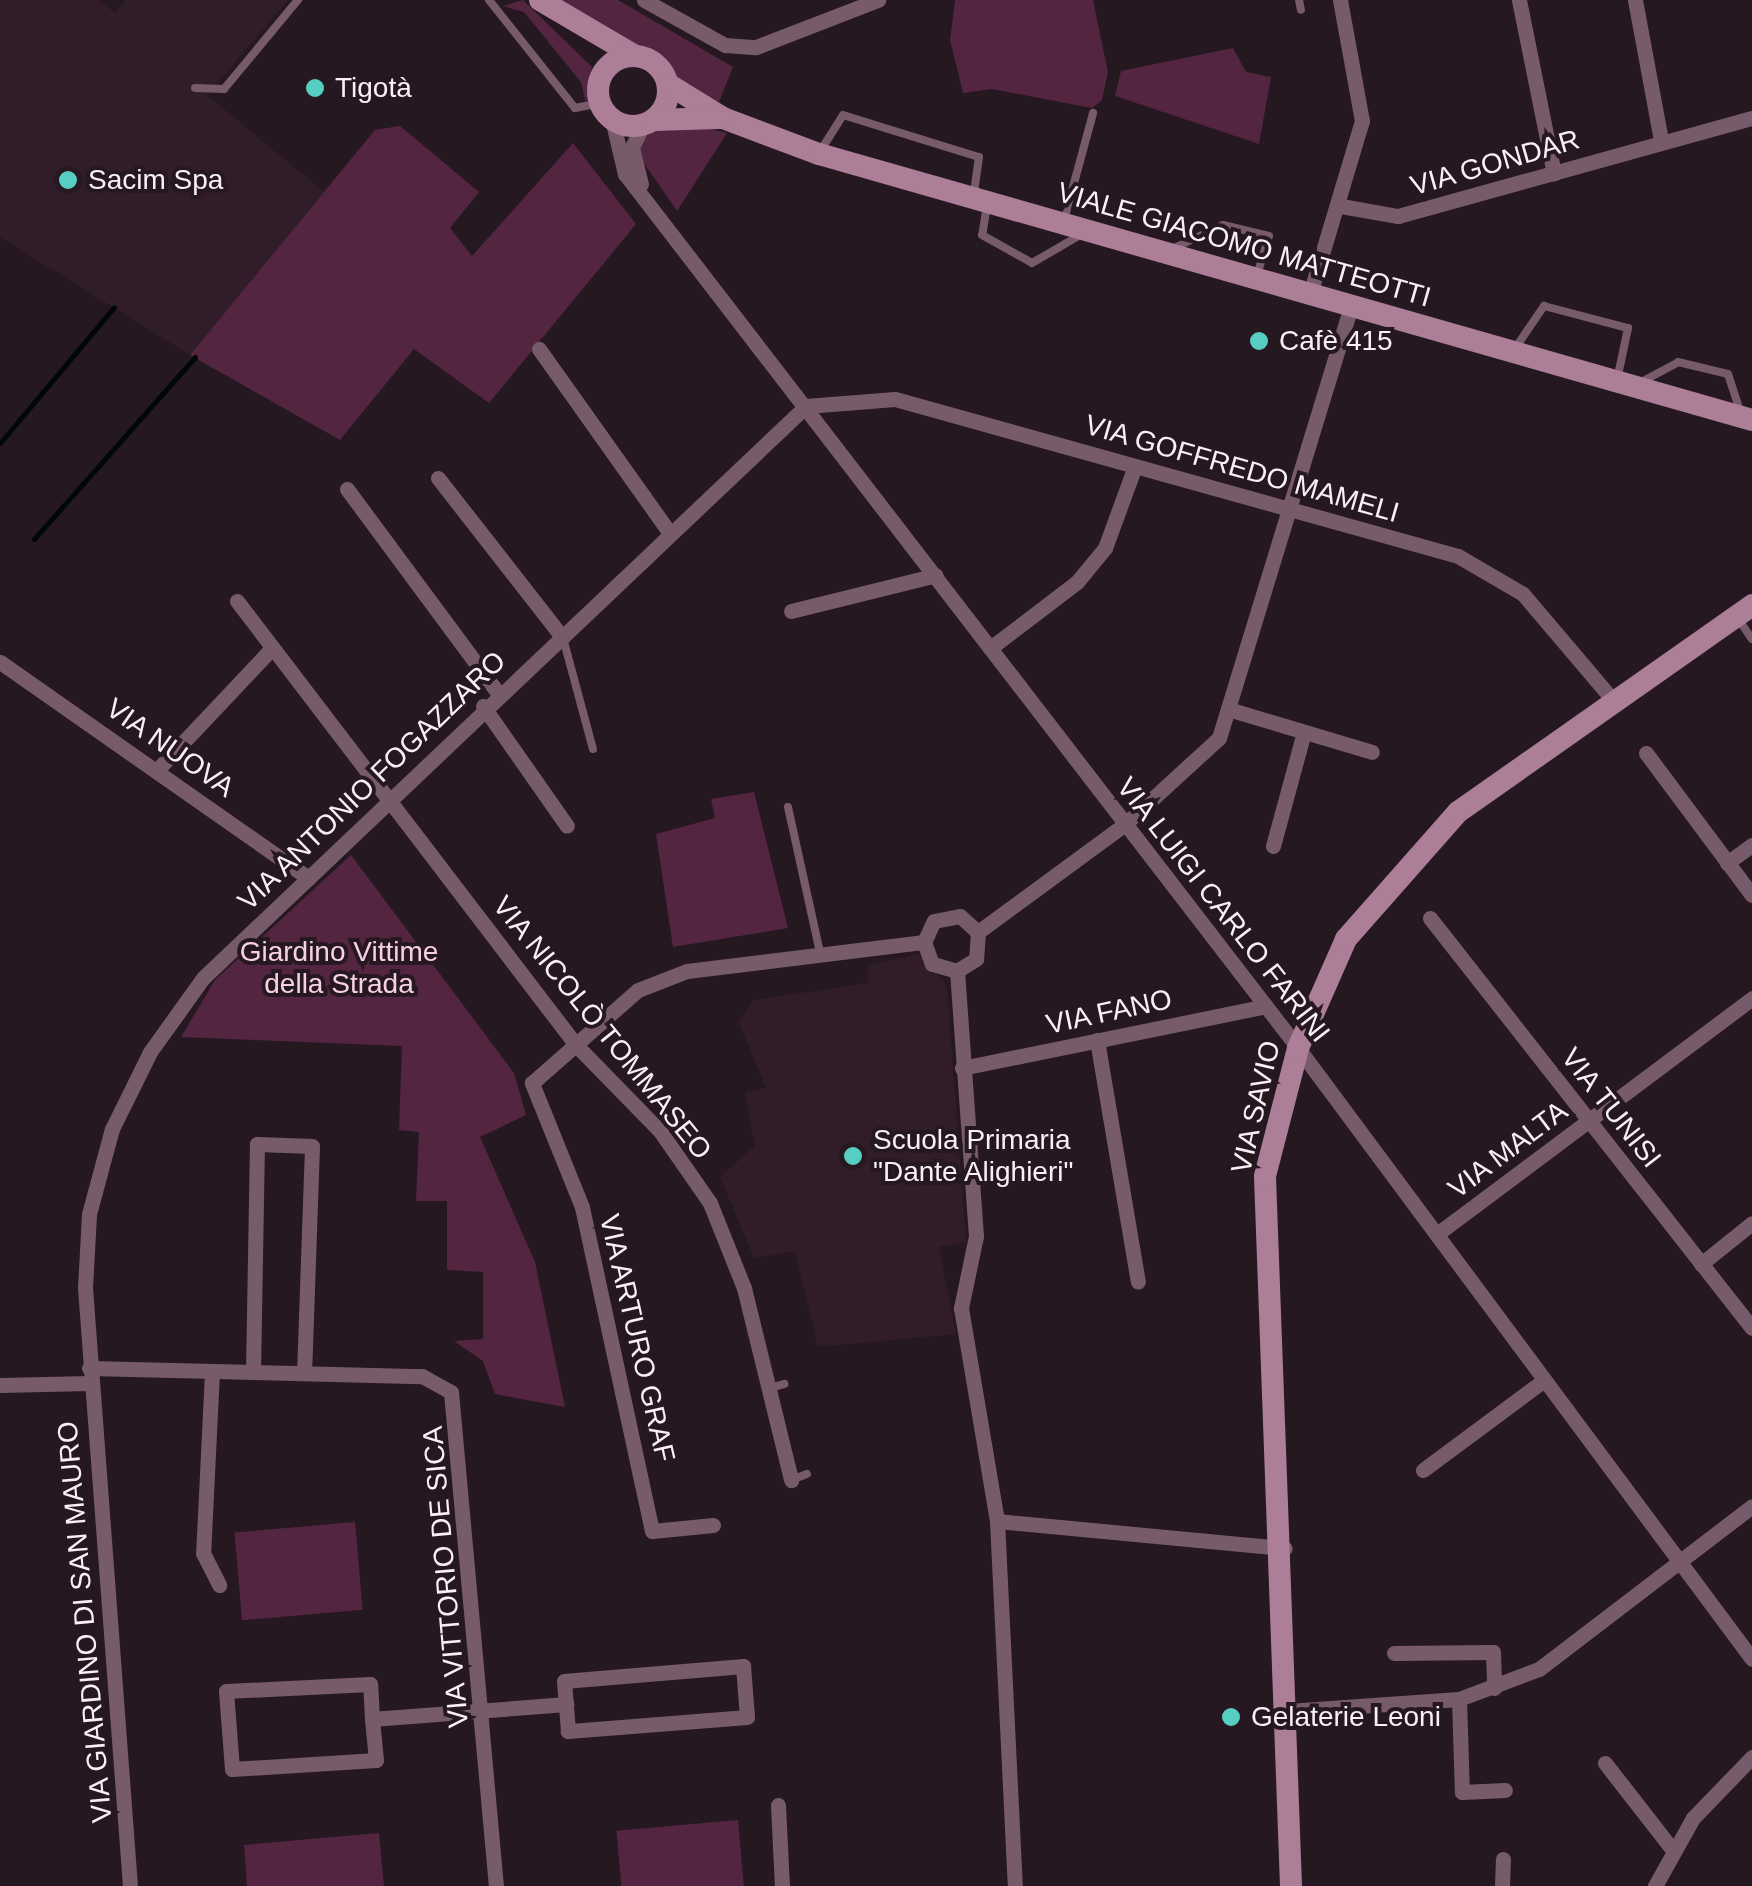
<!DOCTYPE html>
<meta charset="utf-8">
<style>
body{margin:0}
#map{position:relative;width:1752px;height:1886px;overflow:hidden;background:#261820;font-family:Helvetica,sans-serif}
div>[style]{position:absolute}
.built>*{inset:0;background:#311c29}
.green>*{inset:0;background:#532541;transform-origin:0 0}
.stream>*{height:5px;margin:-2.5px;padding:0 2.5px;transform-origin:2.5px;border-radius:2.5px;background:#000807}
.lane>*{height:8px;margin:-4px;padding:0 4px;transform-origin:4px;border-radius:4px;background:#785b6b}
.street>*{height:15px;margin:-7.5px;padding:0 7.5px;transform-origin:7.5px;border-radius:7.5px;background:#785b6b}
.secondary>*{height:22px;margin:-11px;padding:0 11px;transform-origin:11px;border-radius:11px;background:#ac7e98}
.secondary>.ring{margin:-11px;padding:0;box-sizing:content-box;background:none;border:22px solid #ac7e98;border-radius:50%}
.dots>*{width:28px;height:28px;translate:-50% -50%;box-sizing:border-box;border:5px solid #261820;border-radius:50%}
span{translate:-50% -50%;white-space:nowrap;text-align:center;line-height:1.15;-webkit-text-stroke:8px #261820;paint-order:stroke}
.poi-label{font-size:28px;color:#faeff5}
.left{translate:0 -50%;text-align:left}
.street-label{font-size:28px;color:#faeff5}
.park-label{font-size:28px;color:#f7d0e5}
</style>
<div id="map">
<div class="built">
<div style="clip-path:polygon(0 0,99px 0,115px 13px,126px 0,288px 0,207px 95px,324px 192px,190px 355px,0 237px)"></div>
<div style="clip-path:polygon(920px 954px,947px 986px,966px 1242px,939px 1247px,956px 1334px,818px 1347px,795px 1251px,754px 1258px,720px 1177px,755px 1146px,745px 1092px,766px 1088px,739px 1022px,754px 1000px,868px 983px,867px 965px)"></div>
</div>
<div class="green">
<div style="clip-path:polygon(523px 0,592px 67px,586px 104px,581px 82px,524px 12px,503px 6px)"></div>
<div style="clip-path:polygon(557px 0,618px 0,733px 67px,719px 102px,681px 84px,656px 53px,613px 40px)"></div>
<div style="clip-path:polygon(955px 0,1093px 0,1108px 72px,1102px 100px,1092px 108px,992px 89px,963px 93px,950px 40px)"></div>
<div style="clip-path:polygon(1233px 48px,1246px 72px,1271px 77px,1259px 144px,1115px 96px,1121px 71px)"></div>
<div style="clip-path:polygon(682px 122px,727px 133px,677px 211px,637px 153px,650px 132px)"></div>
<div style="clip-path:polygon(400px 126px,479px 192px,450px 228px,472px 256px,573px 143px,636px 224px,489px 403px,414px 349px,340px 440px,190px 355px,375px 130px)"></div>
<div style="clip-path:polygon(754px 792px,788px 928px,673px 947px,656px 834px,715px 818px,711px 799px)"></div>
<div style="clip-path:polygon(351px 855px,514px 1073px,526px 1115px,480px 1137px,535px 1262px,565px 1407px,495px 1394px,483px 1361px,454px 1341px,483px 1339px,483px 1272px,447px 1270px,447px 1201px,416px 1201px,419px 1132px,399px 1130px,402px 1046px,181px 1037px,215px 980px)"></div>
<div style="left:355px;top:1522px;width:88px;height:121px;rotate:85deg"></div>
<div style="left:738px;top:1820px;width:66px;height:122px;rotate:85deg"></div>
<div style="clip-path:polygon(379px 1833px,384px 1886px,247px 1886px,244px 1845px)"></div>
</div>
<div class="stream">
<div style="left:0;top:443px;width:177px;rotate:-50deg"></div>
<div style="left:34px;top:539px;width:243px;rotate:-48.5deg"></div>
</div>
<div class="lane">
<div style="left:489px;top:0;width:138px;rotate:51.5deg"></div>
<div style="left:575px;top:108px;width:25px;rotate:-11deg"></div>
<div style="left:1299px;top:0;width:10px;rotate:79deg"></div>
<div style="left:195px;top:88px;width:29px;rotate:2deg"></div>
<div style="left:224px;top:89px;width:116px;rotate:-50.3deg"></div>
<div style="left:821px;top:150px;width:41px;rotate:-57.8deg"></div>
<div style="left:843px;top:115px;width:142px;rotate:17.2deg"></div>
<div style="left:979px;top:157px;width:37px;rotate:98deg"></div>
<div style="left:987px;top:205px;width:30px;rotate:99deg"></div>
<div style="left:982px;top:235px;width:57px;rotate:29.2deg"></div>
<div style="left:1032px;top:263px;width:58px;rotate:-30.1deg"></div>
<div style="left:1064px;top:220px;width:111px;rotate:-74.8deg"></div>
<div style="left:1174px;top:248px;width:54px;rotate:-25.1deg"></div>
<div style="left:1223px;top:225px;width:47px;rotate:13.4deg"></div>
<div style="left:1269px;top:236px;width:41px;rotate:107.1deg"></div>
<div style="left:1516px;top:347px;width:50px;rotate:-55.7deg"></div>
<div style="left:1544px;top:306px;width:87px;rotate:14.7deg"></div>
<div style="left:1628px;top:328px;width:53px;rotate:101.9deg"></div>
<div style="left:1643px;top:381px;width:40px;rotate:-28deg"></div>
<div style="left:1678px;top:362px;width:51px;rotate:13.5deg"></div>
<div style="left:1728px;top:374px;width:40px;rotate:72deg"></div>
<div style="left:1739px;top:620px;width:23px;rotate:56deg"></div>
<div style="left:563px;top:638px;width:115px;rotate:74.9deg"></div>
<div style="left:788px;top:807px;width:144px;rotate:77.6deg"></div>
<div style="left:770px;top:1388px;width:15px;rotate:-16deg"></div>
<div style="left:791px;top:1480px;width:17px;rotate:-21deg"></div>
</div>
<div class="street">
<div style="left:644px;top:0;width:93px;rotate:29.1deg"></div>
<div style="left:725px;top:45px;width:31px;rotate:4deg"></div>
<div style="left:756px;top:47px;width:131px;rotate:-21.1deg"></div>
<div style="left:1519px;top:0;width:177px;rotate:78.6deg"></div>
<div style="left:1635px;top:0;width:142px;rotate:79.5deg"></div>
<div style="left:612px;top:119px;width:57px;rotate:76.7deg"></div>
<div style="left:625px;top:174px;width:1103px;rotate:52.4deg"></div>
<div style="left:1298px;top:1048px;width:761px;rotate:53.39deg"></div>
<div style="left:641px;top:184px;width:38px;rotate:-104deg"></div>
<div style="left:632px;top:147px;width:25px;rotate:-63deg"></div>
<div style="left:1341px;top:206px;width:58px;rotate:10deg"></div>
<div style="left:1398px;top:216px;width:367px;rotate:-15.5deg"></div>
<div style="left:1310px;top:294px;width:181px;rotate:-73.3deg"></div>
<div style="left:1362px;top:121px;width:123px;rotate:-100.3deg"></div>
<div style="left:539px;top:349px;width:224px;rotate:54.6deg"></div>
<div style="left:438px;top:478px;width:198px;rotate:52deg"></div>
<div style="left:347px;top:489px;width:252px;rotate:53.5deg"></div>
<div style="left:237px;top:601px;width:559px;rotate:52.64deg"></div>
<div style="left:576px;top:1045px;width:120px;rotate:45.7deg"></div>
<div style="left:660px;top:1131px;width:88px;rotate:55.2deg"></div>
<div style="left:710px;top:1203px;width:92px;rotate:68.2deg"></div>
<div style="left:744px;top:1288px;width:198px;rotate:76.2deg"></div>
<div style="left:791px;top:611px;width:149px;rotate:-13.9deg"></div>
<div style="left:993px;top:646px;width:106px;rotate:-37.3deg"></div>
<div style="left:1077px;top:582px;width:44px;rotate:-50.5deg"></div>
<div style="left:1105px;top:548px;width:87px;rotate:-69.9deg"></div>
<div style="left:0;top:662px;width:377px;rotate:35deg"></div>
<div style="left:483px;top:706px;width:146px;rotate:55deg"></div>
<div style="left:1228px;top:709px;width:150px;rotate:16.6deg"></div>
<div style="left:1646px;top:753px;width:177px;rotate:53.3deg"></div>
<div style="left:159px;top:768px;width:165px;rotate:-46.7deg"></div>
<div style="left:1273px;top:846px;width:118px;rotate:-74.8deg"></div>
<div style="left:1727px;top:863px;width:31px;rotate:-36deg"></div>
<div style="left:960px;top:916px;width:24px;rotate:42deg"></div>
<div style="left:978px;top:932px;width:27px;rotate:94deg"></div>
<div style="left:976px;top:959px;width:22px;rotate:148deg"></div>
<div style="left:957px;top:971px;width:26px;rotate:-164deg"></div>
<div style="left:932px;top:964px;width:23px;rotate:-110deg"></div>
<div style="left:924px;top:942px;width:23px;rotate:-65deg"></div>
<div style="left:934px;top:921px;width:26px;rotate:-11deg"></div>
<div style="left:1430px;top:918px;width:521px;rotate:51.86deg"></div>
<div style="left:978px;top:932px;width:182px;rotate:-36.3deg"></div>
<div style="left:1125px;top:824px;width:127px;rotate:-42.5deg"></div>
<div style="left:1219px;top:738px;width:451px;rotate:-73deg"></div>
<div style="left:957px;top:971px;width:266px;rotate:85.9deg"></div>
<div style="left:976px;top:1236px;width:74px;rotate:101.8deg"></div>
<div style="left:961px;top:1308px;width:216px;rotate:80.4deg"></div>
<div style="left:997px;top:1521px;width:365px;rotate:87.2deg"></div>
<div style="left:1097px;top:1040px;width:245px;rotate:80.4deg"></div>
<div style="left:962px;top:1068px;width:310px;rotate:-11.5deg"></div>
<div style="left:1437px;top:1234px;width:394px;rotate:-36.8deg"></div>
<div style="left:1701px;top:1264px;width:65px;rotate:-38.8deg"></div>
<div style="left:89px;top:1368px;width:333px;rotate:1.4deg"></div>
<div style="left:422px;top:1376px;width:33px;rotate:29deg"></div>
<div style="left:451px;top:1392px;width:496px;rotate:84.8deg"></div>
<div style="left:212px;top:1372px;width:181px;rotate:92.8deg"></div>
<div style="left:203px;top:1553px;width:36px;rotate:63deg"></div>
<div style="left:253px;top:1372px;width:228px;rotate:-89deg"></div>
<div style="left:257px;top:1144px;width:55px;rotate:2.1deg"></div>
<div style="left:312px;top:1146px;width:227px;rotate:92deg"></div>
<div style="left:0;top:1385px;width:90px;rotate:-1.3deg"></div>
<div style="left:1423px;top:1470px;width:151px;rotate:-36.6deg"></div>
<div style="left:997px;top:1521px;width:289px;rotate:5.4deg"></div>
<div style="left:713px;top:1525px;width:61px;rotate:174.4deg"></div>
<div style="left:652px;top:1531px;width:331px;rotate:-102.2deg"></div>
<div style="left:582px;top:1207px;width:134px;rotate:-112deg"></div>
<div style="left:532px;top:1083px;width:141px;rotate:-41.3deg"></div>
<div style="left:638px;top:990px;width:53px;rotate:-21.2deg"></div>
<div style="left:687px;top:971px;width:239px;rotate:-7deg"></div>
<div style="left:1394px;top:1653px;width:99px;rotate:-0.6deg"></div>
<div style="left:1493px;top:1652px;width:36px;rotate:88deg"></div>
<div style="left:743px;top:1666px;width:51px;rotate:85.5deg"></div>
<div style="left:747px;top:1717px;width:180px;rotate:175.5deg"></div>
<div style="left:568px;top:1731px;width:50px;rotate:-94.6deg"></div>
<div style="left:564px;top:1681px;width:180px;rotate:-4.8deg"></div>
<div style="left:1459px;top:1699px;width:93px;rotate:88.2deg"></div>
<div style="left:1462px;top:1792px;width:43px;rotate:-2.7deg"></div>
<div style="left:1288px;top:1711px;width:171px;rotate:-4deg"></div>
<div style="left:1459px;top:1699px;width:85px;rotate:-20.6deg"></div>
<div style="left:1539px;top:1669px;width:268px;rotate:-37.4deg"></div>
<div style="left:372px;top:1719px;width:35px;rotate:-93deg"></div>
<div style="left:370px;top:1684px;width:144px;rotate:177.2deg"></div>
<div style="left:226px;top:1691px;width:78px;rotate:85.6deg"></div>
<div style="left:232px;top:1769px;width:144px;rotate:-3.6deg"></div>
<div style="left:376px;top:1760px;width:41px;rotate:-95.6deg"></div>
<div style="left:372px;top:1719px;width:195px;rotate:-4.4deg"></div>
<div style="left:1605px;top:1763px;width:109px;rotate:52.1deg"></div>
<div style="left:778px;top:1805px;width:81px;rotate:87.2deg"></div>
<div style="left:130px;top:1886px;width:600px;rotate:-94.3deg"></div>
<div style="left:85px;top:1288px;width:74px;rotate:-86.9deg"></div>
<div style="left:89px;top:1214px;width:88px;rotate:-74.9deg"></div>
<div style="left:112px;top:1129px;width:86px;rotate:-63.7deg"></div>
<div style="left:150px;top:1052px;width:91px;rotate:-54.4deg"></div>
<div style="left:203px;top:978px;width:831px;rotate:-43.49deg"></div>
<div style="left:806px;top:406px;width:89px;rotate:-4.5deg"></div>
<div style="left:895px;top:399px;width:584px;rotate:15.58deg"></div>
<div style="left:1458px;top:556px;width:75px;rotate:30.3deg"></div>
<div style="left:1523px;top:594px;width:138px;rotate:49.7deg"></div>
<div style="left:1502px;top:1886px;width:27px;rotate:-88deg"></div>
<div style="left:1655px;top:1886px;width:78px;rotate:-60.8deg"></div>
<div style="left:1693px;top:1818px;width:85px;rotate:-46deg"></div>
</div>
<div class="secondary">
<div style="left:540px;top:0;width:110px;rotate:30.5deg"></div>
<div class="ring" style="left:598px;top:56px;width:48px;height:48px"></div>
<div style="left:668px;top:84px;width:65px;rotate:31.7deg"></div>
<div style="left:723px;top:118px;width:103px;rotate:20.6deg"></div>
<div style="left:819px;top:154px;width:970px;rotate:15.91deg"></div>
<div style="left:654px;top:120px;width:65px;rotate:-1.8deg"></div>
<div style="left:1291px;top:1886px;width:710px;rotate:-92.1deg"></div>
<div style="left:1265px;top:1176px;width:132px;rotate:-75.5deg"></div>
<div style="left:1298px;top:1048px;width:119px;rotate:-66.2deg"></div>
<div style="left:1346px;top:939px;width:169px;rotate:-48.6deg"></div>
<div style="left:1458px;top:812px;width:360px;rotate:-35.1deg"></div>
</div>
<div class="dots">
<div style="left:315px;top:88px;background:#57cec2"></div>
<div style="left:68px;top:180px;background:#57cec2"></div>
<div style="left:1259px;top:341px;background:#57cec2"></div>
<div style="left:853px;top:1156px;background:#57cec2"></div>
<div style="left:1231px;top:1717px;background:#57cec2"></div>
</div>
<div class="poi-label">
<span class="left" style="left:335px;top:88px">Tigotà</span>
<span class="left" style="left:88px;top:180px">Sacim Spa</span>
<span class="left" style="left:1279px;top:341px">Cafè 415</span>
<span class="left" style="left:873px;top:1156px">Scuola Primaria<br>"Dante Alighieri"</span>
<span class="left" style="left:1251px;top:1717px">Gelaterie Leoni</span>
</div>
<div class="street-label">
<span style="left:1495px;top:163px;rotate:-16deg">VIA GONDAR</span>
<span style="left:1244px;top:245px;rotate:16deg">VIALE GIACOMO MATTEOTTI</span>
<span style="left:1242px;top:469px;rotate:16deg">VIA GOFFREDO MAMELI</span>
<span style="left:170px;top:748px;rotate:35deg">VIA NUOVA</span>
<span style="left:372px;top:781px;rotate:-44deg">VIA ANTONIO FOGAZZARO</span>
<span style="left:1223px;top:910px;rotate:52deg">VIA LUIGI CARLO FARINI</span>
<span style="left:1109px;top:1012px;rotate:-12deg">VIA FANO</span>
<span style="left:602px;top:1028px;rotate:51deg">VIA NICOLÒ TOMMASEO</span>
<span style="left:1256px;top:1107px;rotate:-77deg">VIA SAVIO</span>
<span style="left:1611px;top:1108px;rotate:52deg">VIA TUNISI</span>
<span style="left:1508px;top:1150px;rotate:-37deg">VIA MALTA</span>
<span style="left:637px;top:1338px;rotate:77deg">VIA ARTURO GRAF</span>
<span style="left:446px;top:1577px;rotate:-95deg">VIA VITTORIO DE SICA</span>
<span style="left:85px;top:1622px;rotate:-95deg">VIA GIARDINO DI SAN MAURO</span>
</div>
<div class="park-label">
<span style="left:339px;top:968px">Giardino Vittime<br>della Strada</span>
</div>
</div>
